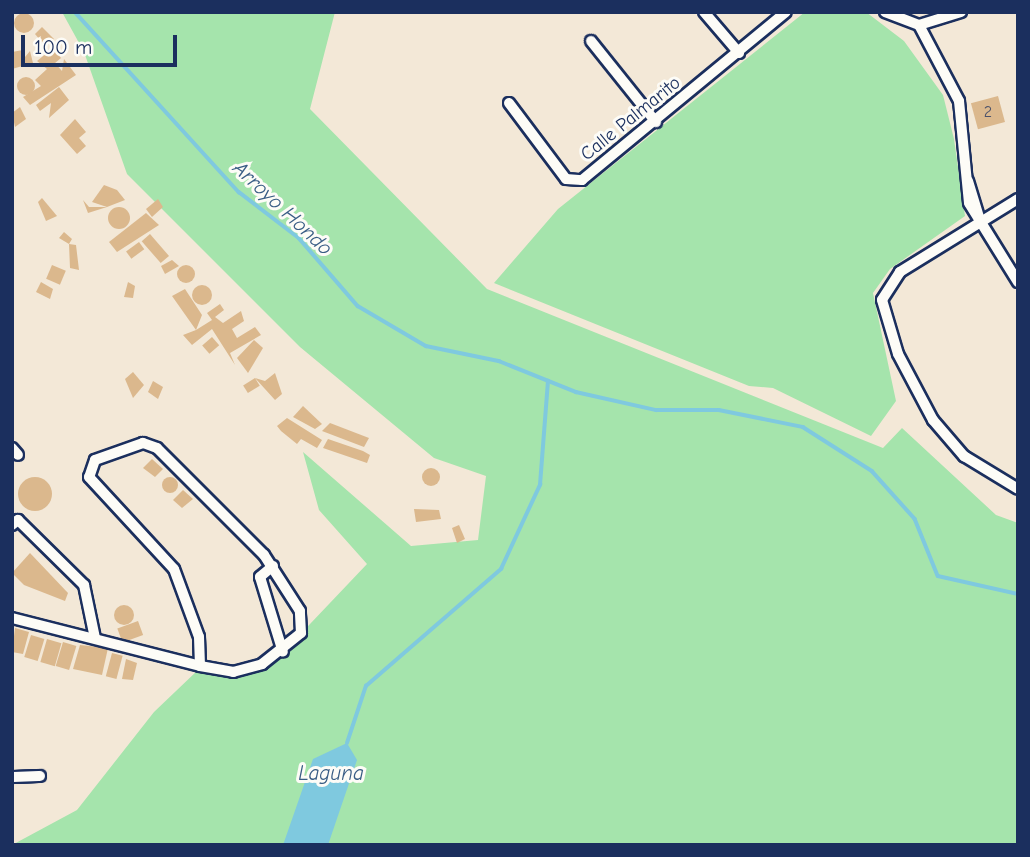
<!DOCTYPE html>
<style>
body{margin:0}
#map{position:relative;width:1030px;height:857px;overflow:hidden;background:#f3e8d7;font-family:"Comic Neue",sans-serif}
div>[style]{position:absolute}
.green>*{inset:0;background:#a5e4ac}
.water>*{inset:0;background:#7fc9df}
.stream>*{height:3.5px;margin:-1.75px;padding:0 1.75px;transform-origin:1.75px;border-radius:1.75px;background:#7fc9df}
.building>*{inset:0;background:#dbb88d;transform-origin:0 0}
.round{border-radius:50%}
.roads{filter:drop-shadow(2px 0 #1b2f5e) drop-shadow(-2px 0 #1b2f5e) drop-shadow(0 2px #1b2f5e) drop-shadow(0 -2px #1b2f5e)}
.street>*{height:10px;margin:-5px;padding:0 5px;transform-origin:5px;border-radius:5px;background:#fdfcf7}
span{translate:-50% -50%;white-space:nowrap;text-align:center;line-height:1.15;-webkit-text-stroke:6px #fdfcf7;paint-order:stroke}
.number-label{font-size:16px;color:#4b516a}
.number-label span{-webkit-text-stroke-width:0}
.street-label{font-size:19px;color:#1b2f5e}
.water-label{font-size:21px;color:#395d85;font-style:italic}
.frame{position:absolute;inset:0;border:14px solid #1b2f5e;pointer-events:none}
.scale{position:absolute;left:21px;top:35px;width:156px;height:32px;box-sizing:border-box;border:4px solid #1b2f5e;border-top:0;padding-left:9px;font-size:21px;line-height:24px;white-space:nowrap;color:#1b2f5e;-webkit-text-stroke:5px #fdfcf7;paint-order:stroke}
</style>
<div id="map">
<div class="green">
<div style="clip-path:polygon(62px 12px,335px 12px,310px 109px,487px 289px,883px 448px,902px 428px,996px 515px,1018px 523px,1018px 845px,12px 845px,77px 810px,154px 712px,198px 670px,272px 664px,367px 564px,319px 510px,303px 452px,411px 546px,478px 540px,486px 476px,434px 458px,300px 347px,127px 174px,84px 52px)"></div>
<div style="clip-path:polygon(805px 12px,866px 12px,904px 41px,943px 95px,954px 139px,965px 216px,890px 269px,873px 293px,896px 401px,871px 436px,773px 388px,749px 386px,494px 283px,558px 209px)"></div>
</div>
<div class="water">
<div style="clip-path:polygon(347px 743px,357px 760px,328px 845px,283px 845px,313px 759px)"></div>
</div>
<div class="stream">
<div style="left:75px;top:12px;width:244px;rotate:47.7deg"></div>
<div style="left:239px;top:192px;width:76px;rotate:37.5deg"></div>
<div style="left:299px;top:238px;width:90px;rotate:49.1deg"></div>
<div style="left:358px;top:306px;width:79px;rotate:30.5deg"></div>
<div style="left:426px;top:346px;width:75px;rotate:11.6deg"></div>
<div style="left:499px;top:361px;width:83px;rotate:21.9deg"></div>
<div style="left:576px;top:392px;width:82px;rotate:12.7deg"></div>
<div style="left:656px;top:410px;width:63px"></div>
<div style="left:719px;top:410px;width:86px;rotate:11.4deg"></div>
<div style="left:803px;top:427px;width:82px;rotate:32.5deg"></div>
<div style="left:872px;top:471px;width:64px;rotate:48.1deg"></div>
<div style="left:915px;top:519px;width:61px;rotate:68deg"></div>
<div style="left:938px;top:576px;width:82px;rotate:12.7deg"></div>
<div style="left:347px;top:743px;width:60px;rotate:-71.6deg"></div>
<div style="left:366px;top:686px;width:179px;rotate:-40.9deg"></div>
<div style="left:501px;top:569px;width:93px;rotate:-65.1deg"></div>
<div style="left:540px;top:485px;width:104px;rotate:-85.6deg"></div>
</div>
<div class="building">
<div class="round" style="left:14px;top:13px;width:20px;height:20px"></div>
<div style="clip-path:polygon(42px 27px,54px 39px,45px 46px,35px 34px)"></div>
<div style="clip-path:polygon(53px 48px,61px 58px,55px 63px,62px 71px,64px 59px,76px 75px,30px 105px,23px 97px,41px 86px,35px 80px,47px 69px,37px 61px)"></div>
<div style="clip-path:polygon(23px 50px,25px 57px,30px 51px,33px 63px,12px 69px,12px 52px)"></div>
<div class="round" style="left:17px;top:77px;width:18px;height:18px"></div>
<div style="clip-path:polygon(59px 87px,69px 100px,49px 118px,51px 103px,40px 111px,36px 105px)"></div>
<div style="left:998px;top:96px;width:27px;height:28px;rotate:75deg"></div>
<div style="clip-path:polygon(20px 107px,26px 119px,15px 127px,12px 113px)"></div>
<div style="clip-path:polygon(75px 119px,86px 132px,79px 138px,86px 146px,77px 154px,60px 135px)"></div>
<div style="clip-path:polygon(104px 185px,117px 190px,125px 200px,107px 207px,92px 202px)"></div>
<div style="clip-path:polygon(42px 198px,57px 216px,46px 221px,38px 202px)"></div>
<div style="clip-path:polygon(158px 199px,163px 207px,152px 217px,146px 209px)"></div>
<div style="clip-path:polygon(83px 200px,89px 207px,107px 207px,88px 213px)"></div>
<div class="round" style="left:108px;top:207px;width:22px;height:22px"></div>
<div style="clip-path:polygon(146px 213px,159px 225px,117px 252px,109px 242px)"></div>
<div style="clip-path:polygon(64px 232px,72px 239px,69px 244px,76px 245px,79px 270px,70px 268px,69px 244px,59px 238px)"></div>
<div style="left:150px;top:234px;width:29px;height:11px;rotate:49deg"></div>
<div style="left:139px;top:242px;width:9px;height:16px;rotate:54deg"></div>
<div style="clip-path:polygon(172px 260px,179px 266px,165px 274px,161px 266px)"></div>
<div class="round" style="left:177px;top:265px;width:18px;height:18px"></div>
<div style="left:52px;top:265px;width:15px;height:15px;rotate:23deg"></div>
<div style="clip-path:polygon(41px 282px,53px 289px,50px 299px,36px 292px)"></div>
<div style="clip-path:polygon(128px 282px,135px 286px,133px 298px,124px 297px)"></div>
<div class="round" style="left:192px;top:285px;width:20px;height:20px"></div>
<div style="clip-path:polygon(185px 289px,202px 315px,196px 330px,212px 320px,207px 313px,220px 304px,224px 310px,215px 317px,223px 323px,241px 311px,244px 321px,232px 329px,237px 338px,255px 327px,261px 335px,230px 353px,235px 365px,212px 329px,192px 345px,183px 335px,196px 330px,172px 296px)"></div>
<div style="left:212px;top:337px;width:11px;height:13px;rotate:49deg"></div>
<div style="clip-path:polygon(254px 340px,263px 348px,248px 373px,237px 358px)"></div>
<div style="clip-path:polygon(133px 372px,144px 385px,133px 398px,125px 379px)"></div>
<div style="clip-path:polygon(275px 373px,282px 394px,275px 400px,255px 378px,265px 381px)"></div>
<div style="left:255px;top:378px;width:9px;height:14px;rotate:58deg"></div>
<div style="clip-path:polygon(153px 381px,163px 387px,158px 399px,148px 392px)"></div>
<div style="clip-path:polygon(303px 406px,322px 424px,315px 429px,293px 417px)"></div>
<div style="clip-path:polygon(287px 418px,322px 440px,317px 448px,301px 439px,297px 444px,281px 431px,277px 426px)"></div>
<div style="clip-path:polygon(330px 423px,369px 438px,364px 447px,322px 431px)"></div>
<div style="clip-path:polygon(328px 439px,363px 451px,370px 455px,367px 463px,323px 448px)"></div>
<div style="clip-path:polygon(152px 459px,163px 469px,155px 477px,143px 468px)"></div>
<div class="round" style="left:422px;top:468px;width:18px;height:18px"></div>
<div class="round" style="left:18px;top:477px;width:34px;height:34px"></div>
<div class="round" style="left:162px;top:477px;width:16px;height:16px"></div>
<div style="clip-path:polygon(183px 490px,193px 499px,182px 508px,173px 500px)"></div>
<div style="clip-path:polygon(414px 509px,439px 510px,441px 519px,416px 522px)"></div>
<div style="clip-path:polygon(459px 525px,465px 539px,457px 543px,452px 528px)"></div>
<div style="clip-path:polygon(30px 553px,68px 593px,65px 601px,24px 585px,12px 573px)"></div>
<div class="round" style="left:114px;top:605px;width:20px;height:20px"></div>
<div style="left:138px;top:621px;width:15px;height:22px;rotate:70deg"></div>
<div style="clip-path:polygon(15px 628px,29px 632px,23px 654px,12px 652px)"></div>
<div style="left:31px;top:635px;width:14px;height:23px;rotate:17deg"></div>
<div style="left:47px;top:639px;width:15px;height:24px;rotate:16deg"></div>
<div style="left:63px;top:642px;width:14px;height:25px;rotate:17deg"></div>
<div style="clip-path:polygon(80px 645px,108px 648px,102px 675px,73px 669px)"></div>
<div style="left:112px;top:653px;width:11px;height:24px;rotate:15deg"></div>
<div style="clip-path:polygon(126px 659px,137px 663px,133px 680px,122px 679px)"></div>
</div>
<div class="roads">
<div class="street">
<div style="left:704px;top:12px;width:54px;rotate:49.5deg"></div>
<div style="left:885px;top:12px;width:36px;rotate:21deg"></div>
<div style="left:919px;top:25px;width:44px;rotate:-17.2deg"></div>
<div style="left:919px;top:25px;width:86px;rotate:62.2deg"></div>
<div style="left:959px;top:101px;width:102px;rotate:84.4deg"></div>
<div style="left:969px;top:203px;width:93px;rotate:58.2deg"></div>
<div style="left:591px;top:41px;width:104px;rotate:51.3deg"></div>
<div style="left:509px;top:103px;width:95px;rotate:53.1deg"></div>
<div style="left:566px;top:179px;width:16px;rotate:4deg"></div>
<div style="left:582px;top:180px;width:264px;rotate:-39.5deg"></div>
<div style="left:968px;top:181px;width:38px;rotate:73deg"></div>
<div style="left:1018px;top:199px;width:139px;rotate:148.3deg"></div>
<div style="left:900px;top:272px;width:33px;rotate:123deg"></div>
<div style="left:882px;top:300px;width:56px;rotate:73.5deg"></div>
<div style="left:898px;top:354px;width:75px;rotate:62.1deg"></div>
<div style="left:933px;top:420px;width:48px;rotate:49.3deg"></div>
<div style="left:964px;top:456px;width:63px;rotate:31.4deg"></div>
<div style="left:12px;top:448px;width:9px;rotate:49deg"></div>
<div style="left:12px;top:525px;width:8px;rotate:-40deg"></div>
<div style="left:18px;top:520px;width:93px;rotate:44.6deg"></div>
<div style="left:84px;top:585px;width:54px;rotate:78.3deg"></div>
<div style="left:273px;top:566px;width:17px;rotate:140deg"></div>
<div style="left:260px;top:577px;width:78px;rotate:73deg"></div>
<div style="left:12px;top:618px;width:194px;rotate:14.3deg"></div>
<div style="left:200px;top:666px;width:34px;rotate:10deg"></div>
<div style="left:233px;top:672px;width:30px;rotate:-15deg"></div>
<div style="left:262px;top:664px;width:50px;rotate:-38.5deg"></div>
<div style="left:301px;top:633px;width:22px;rotate:-93deg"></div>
<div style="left:300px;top:611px;width:67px;rotate:-122.7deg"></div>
<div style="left:264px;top:555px;width:151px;rotate:-135deg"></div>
<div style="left:157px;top:448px;width:15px;rotate:-160deg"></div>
<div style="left:143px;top:443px;width:51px;rotate:160.5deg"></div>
<div style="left:95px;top:460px;width:18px;rotate:109deg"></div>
<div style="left:89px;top:477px;width:125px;rotate:47.3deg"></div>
<div style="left:174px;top:569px;width:72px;rotate:69.8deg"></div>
<div style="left:199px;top:637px;width:29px;rotate:88deg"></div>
<div style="left:12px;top:777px;width:28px;rotate:-2deg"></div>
</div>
</div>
<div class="number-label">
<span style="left:988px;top:112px">2</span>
</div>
<div class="street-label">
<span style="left:631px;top:119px;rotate:-39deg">Calle Palmarito</span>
</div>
<div class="water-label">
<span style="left:283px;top:208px;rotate:43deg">Arroyo Hondo</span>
<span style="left:331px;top:773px">Laguna</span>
</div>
<div class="frame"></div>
<div class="scale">100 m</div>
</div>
